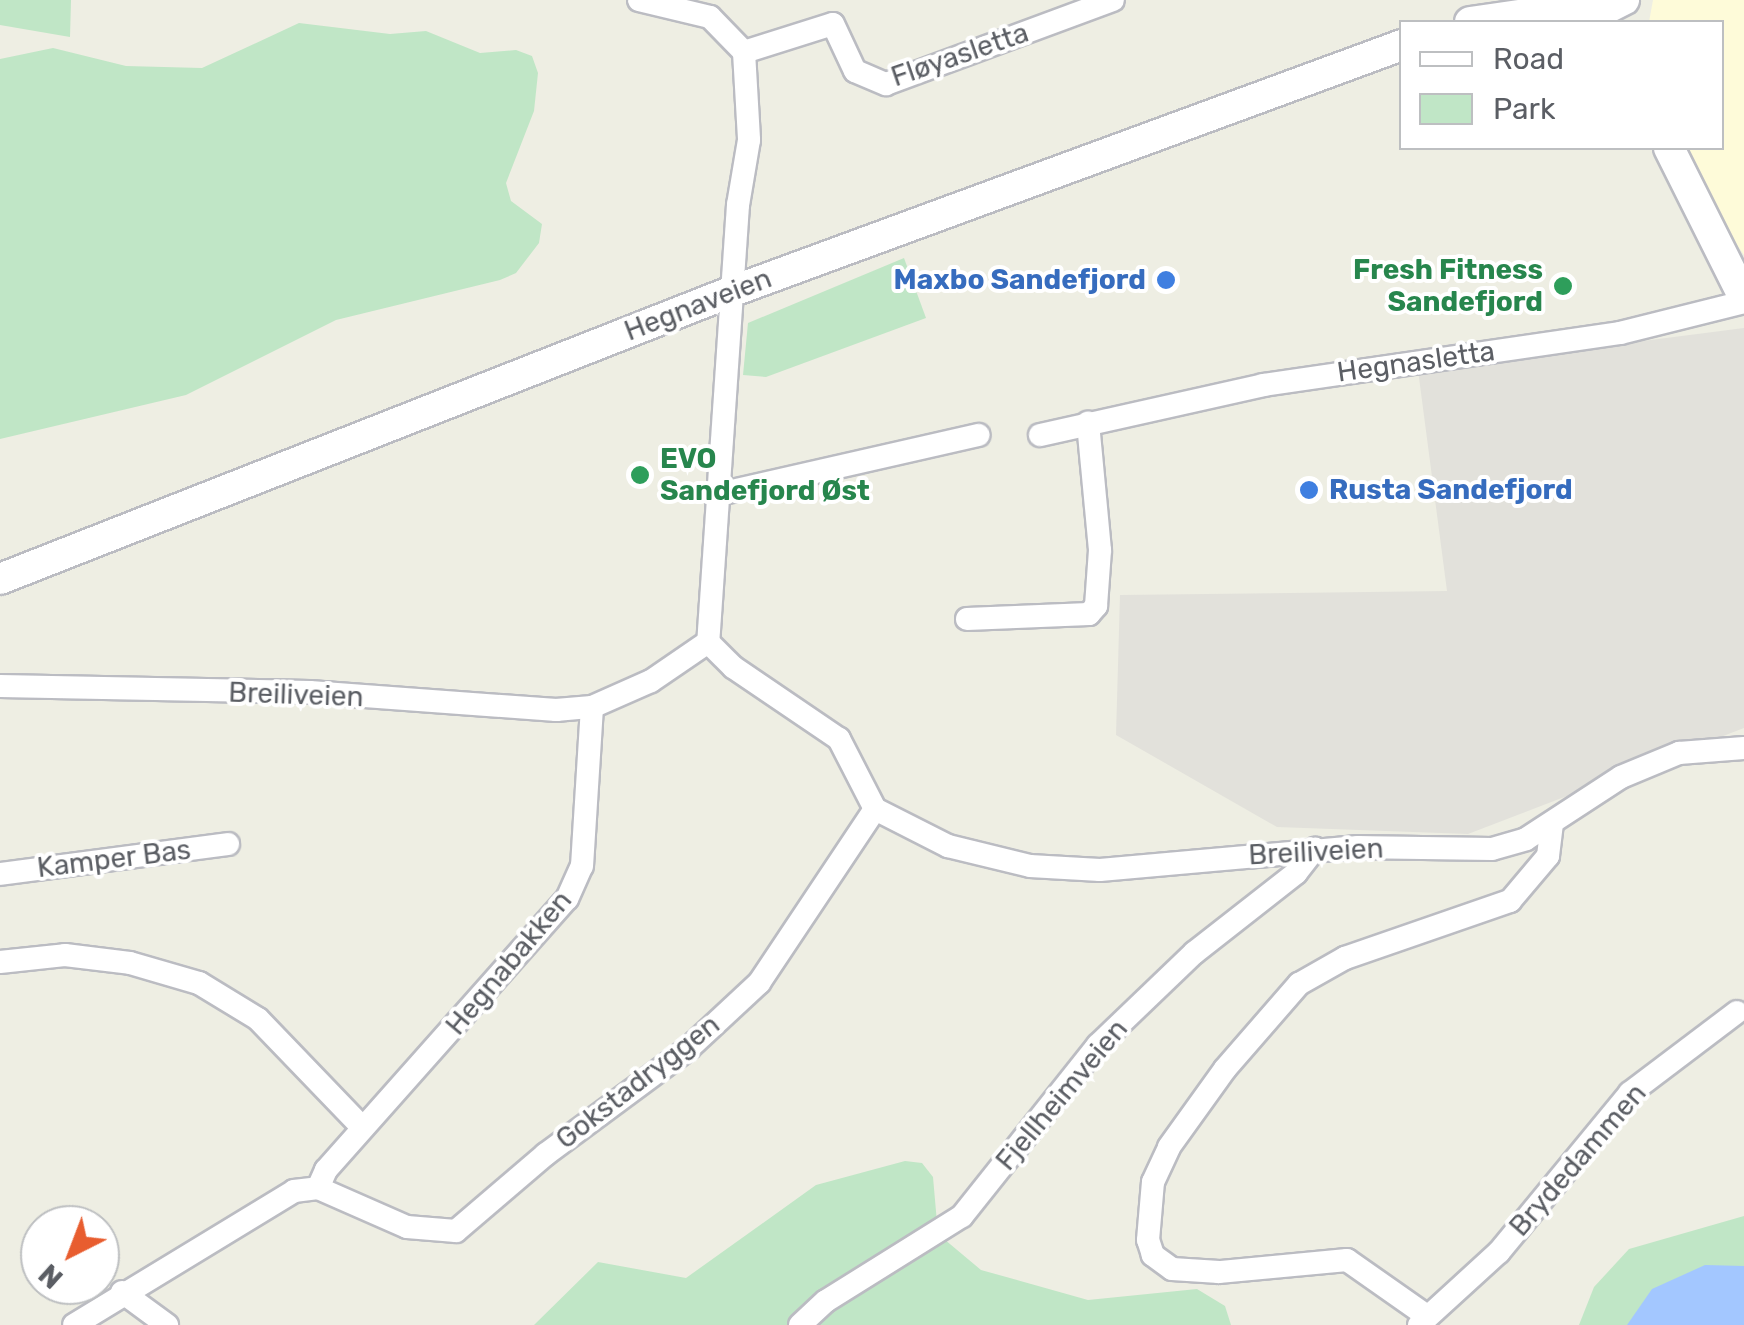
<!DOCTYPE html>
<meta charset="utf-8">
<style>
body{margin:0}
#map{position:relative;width:1744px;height:1325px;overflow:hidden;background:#eeeee3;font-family:Rubik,sans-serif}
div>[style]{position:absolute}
.commercial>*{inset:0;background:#fefbd9}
.industrial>*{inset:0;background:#e2e1db}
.green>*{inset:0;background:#c0e6c6}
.water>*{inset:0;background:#a3c7ff}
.roads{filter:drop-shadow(2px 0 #bbbcc2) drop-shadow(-2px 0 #bbbcc2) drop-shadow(0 2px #bbbcc2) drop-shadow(0 -2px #bbbcc2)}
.street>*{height:22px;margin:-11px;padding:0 11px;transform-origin:11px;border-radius:11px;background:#fff}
.secondary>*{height:30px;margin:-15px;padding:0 15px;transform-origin:15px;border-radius:15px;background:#fff}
.dots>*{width:28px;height:28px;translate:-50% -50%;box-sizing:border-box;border:5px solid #fff;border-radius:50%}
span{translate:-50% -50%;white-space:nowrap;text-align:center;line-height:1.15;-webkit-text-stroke:8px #fff;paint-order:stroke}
.street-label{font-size:28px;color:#5b5e64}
.leisure-label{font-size:28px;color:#27864d;font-weight:700}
.right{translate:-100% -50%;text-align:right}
.left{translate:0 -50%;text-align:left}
.shop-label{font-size:28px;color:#366cbe;font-weight:700}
.legend{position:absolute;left:1399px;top:20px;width:325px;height:130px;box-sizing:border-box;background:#fff;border:2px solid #bdbfc1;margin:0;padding:12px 18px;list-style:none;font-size:30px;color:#5b5e64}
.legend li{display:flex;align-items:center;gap:20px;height:50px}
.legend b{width:50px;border:2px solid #bdbfc1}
.north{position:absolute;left:20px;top:1205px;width:100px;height:100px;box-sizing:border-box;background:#fff;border:2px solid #bdbfc1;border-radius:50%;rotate:222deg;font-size:28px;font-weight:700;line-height:40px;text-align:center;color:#5b5e64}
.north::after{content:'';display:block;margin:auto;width:35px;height:45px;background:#e85d2f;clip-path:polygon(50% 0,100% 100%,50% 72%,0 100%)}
</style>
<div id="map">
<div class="commercial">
<div style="clip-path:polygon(1653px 0,1744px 0,1744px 255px,1707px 202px,1684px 148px,1722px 148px,1722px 22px,1649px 22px)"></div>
</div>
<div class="industrial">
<div style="clip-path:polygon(1744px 328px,1744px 728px,1468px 834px,1277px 827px,1116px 735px,1120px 595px,1447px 591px,1418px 370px)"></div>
</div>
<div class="green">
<div style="clip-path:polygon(0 0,71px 0,70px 37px,0 25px)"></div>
<div style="clip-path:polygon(299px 23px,390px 34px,426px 31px,480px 53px,516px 50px,532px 56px,538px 73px,534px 111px,506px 183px,511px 201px,542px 224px,539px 243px,516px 273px,500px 280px,336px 320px,186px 395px,0 439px,0 59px,53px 48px,126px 66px,202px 68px)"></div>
<div style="clip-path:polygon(904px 258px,926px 318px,766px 377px,743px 375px,748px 323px)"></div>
<div style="clip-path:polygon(905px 1161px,922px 1163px,933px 1177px,938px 1234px,981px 1270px,1088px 1300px,1197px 1289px,1225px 1306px,1231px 1325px,534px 1325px,598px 1262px,686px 1278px,816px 1185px)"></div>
<div style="clip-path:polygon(1744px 1216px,1744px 1325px,1579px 1325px,1594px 1287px,1629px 1249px)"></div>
</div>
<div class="water">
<div style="clip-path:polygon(1705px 1265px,1744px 1266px,1744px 1325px,1627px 1325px,1652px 1289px)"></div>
</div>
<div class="roads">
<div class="street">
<div style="left:639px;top:0;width:73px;rotate:13.5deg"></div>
<div style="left:710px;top:17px;width:49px;rotate:45.8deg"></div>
<div style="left:744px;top:52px;width:88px;rotate:86.7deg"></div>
<div style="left:749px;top:140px;width:66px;rotate:99.6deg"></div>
<div style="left:738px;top:205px;width:438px;rotate:93.9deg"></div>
<div style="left:744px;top:52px;width:93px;rotate:-17.5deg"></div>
<div style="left:833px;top:24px;width:52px;rotate:64.9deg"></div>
<div style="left:855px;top:71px;width:34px;rotate:23deg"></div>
<div style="left:886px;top:84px;width:242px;rotate:-20.3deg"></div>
<div style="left:1040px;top:435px;width:229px;rotate:-12.6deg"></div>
<div style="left:1263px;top:385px;width:361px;rotate:-8.3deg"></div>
<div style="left:1620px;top:333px;width:128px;rotate:-14deg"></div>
<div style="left:723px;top:493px;width:262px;rotate:-12.8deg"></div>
<div style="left:967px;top:619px;width:122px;rotate:-2.3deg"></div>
<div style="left:1089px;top:614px;width:11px;rotate:-49deg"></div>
<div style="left:1096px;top:606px;width:56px;rotate:-85.9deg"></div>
<div style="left:1100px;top:550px;width:128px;rotate:-95.4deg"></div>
<div style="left:0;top:686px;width:310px;rotate:1.1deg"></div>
<div style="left:310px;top:692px;width:247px;rotate:4.2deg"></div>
<div style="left:556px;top:710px;width:36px;rotate:-5deg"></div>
<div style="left:592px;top:707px;width:64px;rotate:-23.8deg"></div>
<div style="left:651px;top:681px;width:69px;rotate:-34.4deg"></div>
<div style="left:875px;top:809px;width:82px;rotate:26.9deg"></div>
<div style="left:948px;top:846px;width:84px;rotate:13.7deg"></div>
<div style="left:1030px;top:866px;width:70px;rotate:3.3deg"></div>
<div style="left:1100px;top:870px;width:259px;rotate:-5.1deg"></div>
<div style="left:1358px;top:847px;width:134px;rotate:0.9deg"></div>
<div style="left:1492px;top:849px;width:35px;rotate:-16deg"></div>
<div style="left:1526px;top:839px;width:113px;rotate:-33.1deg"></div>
<div style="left:1621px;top:777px;width:63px;rotate:-22.5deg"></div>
<div style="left:1679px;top:753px;width:65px;rotate:-4.4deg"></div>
<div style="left:0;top:874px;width:230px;rotate:-7.5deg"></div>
<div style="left:0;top:962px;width:65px;rotate:-6.1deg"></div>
<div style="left:65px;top:955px;width:65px;rotate:7deg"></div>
<div style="left:130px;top:963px;width:72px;rotate:16.2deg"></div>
<div style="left:199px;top:983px;width:69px;rotate:31.4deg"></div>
<div style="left:258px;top:1019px;width:151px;rotate:46.1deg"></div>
<div style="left:318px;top:1188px;width:20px;rotate:-66deg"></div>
<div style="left:326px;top:1170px;width:363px;rotate:-48.4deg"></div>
<div style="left:567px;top:899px;width:36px;rotate:-66deg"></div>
<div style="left:582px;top:866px;width:159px;rotate:-86.4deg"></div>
<div style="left:122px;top:1292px;width:56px;rotate:36.3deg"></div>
<div style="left:1424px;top:1314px;width:94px;rotate:-145deg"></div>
<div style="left:1347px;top:1260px;width:129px;rotate:174.6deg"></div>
<div style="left:1219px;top:1272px;width:47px;rotate:-176.3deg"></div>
<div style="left:1172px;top:1269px;width:24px;rotate:-144deg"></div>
<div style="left:1153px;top:1255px;width:16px;rotate:-108deg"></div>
<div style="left:1148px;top:1240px;width:58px;rotate:-85.1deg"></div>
<div style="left:1153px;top:1182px;width:38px;rotate:-65deg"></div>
<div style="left:1169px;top:1147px;width:96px;rotate:-54.3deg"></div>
<div style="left:1225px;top:1069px;width:113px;rotate:-49deg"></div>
<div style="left:1299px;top:984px;width:53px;rotate:-29.5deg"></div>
<div style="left:1345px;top:958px;width:175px;rotate:-19.1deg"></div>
<div style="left:1510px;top:901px;width:59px;rotate:-49.8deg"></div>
<div style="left:1548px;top:856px;width:32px;rotate:-83deg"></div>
<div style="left:74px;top:1325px;width:258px;rotate:-31.3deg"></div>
<div style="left:294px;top:1191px;width:24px;rotate:-7deg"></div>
<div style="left:318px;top:1188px;width:97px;rotate:23.7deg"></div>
<div style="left:407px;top:1227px;width:49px;rotate:4.7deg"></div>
<div style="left:456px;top:1231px;width:118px;rotate:-40.5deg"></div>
<div style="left:546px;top:1154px;width:178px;rotate:-36.5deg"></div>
<div style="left:689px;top:1048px;width:96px;rotate:-42.9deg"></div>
<div style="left:759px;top:983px;width:209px;rotate:-56.3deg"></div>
<div style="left:875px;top:809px;width:79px;rotate:-117.2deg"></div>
<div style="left:839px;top:739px;width:128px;rotate:-145.8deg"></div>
<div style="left:733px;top:667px;width:35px;rotate:-135deg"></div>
<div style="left:800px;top:1325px;width:35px;rotate:-43deg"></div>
<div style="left:826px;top:1301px;width:160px;rotate:-32deg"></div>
<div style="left:962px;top:1216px;width:218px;rotate:-51.5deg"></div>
<div style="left:1098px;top:1045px;width:133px;rotate:-43.8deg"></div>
<div style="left:1194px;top:953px;width:130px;rotate:-38.1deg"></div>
<div style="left:1296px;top:873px;width:31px;rotate:-52deg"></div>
<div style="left:1419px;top:1325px;width:108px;rotate:-42.4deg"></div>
<div style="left:1499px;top:1252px;width:206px;rotate:-50.5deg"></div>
<div style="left:1630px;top:1093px;width:134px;rotate:-37.1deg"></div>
</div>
<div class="secondary">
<div style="left:1573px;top:0;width:30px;rotate:24deg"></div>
<div style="left:1600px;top:12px;width:27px;rotate:-27deg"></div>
<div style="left:1470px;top:22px;width:112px;rotate:-8.2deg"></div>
<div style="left:1669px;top:148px;width:168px;rotate:63.4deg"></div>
<div style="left:0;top:579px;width:788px;rotate:-21.45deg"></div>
<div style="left:733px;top:291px;width:713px;rotate:-20.19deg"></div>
</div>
</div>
<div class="dots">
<div style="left:1166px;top:280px;background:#3f7fe0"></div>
<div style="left:1563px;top:286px;background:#2e9e5b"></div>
<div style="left:640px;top:475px;background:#2e9e5b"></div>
<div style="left:1309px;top:490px;background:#3f7fe0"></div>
</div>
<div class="street-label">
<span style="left:960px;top:55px;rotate:-19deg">Fløyasletta</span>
<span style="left:698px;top:305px;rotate:-21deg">Hegnaveien</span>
<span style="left:1416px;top:362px;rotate:-8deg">Hegnasletta</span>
<span style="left:296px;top:695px;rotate:2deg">Breiliveien</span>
<span style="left:1316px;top:852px;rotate:-3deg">Breiliveien</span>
<span style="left:114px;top:859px;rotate:-7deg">Kamper Bas</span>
<span style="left:509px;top:963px;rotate:-50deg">Hegnabakken</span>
<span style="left:638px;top:1082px;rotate:-38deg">Gokstadryggen</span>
<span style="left:1062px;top:1095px;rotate:-50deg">Fjellheimveien</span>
<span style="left:1578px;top:1160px;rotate:-49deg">Brydedammen</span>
</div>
<div class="leisure-label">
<span class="right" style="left:1543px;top:286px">Fresh Fitness<br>Sandefjord</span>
<span class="left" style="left:660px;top:475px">EVO<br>Sandefjord Øst</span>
</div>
<div class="shop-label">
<span class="right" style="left:1146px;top:280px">Maxbo Sandefjord</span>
<span class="left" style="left:1329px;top:490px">Rusta Sandefjord</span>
</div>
<ul class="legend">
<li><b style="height:12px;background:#fff"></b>Road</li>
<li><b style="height:28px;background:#c0e6c6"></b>Park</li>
</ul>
<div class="north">N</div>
</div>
